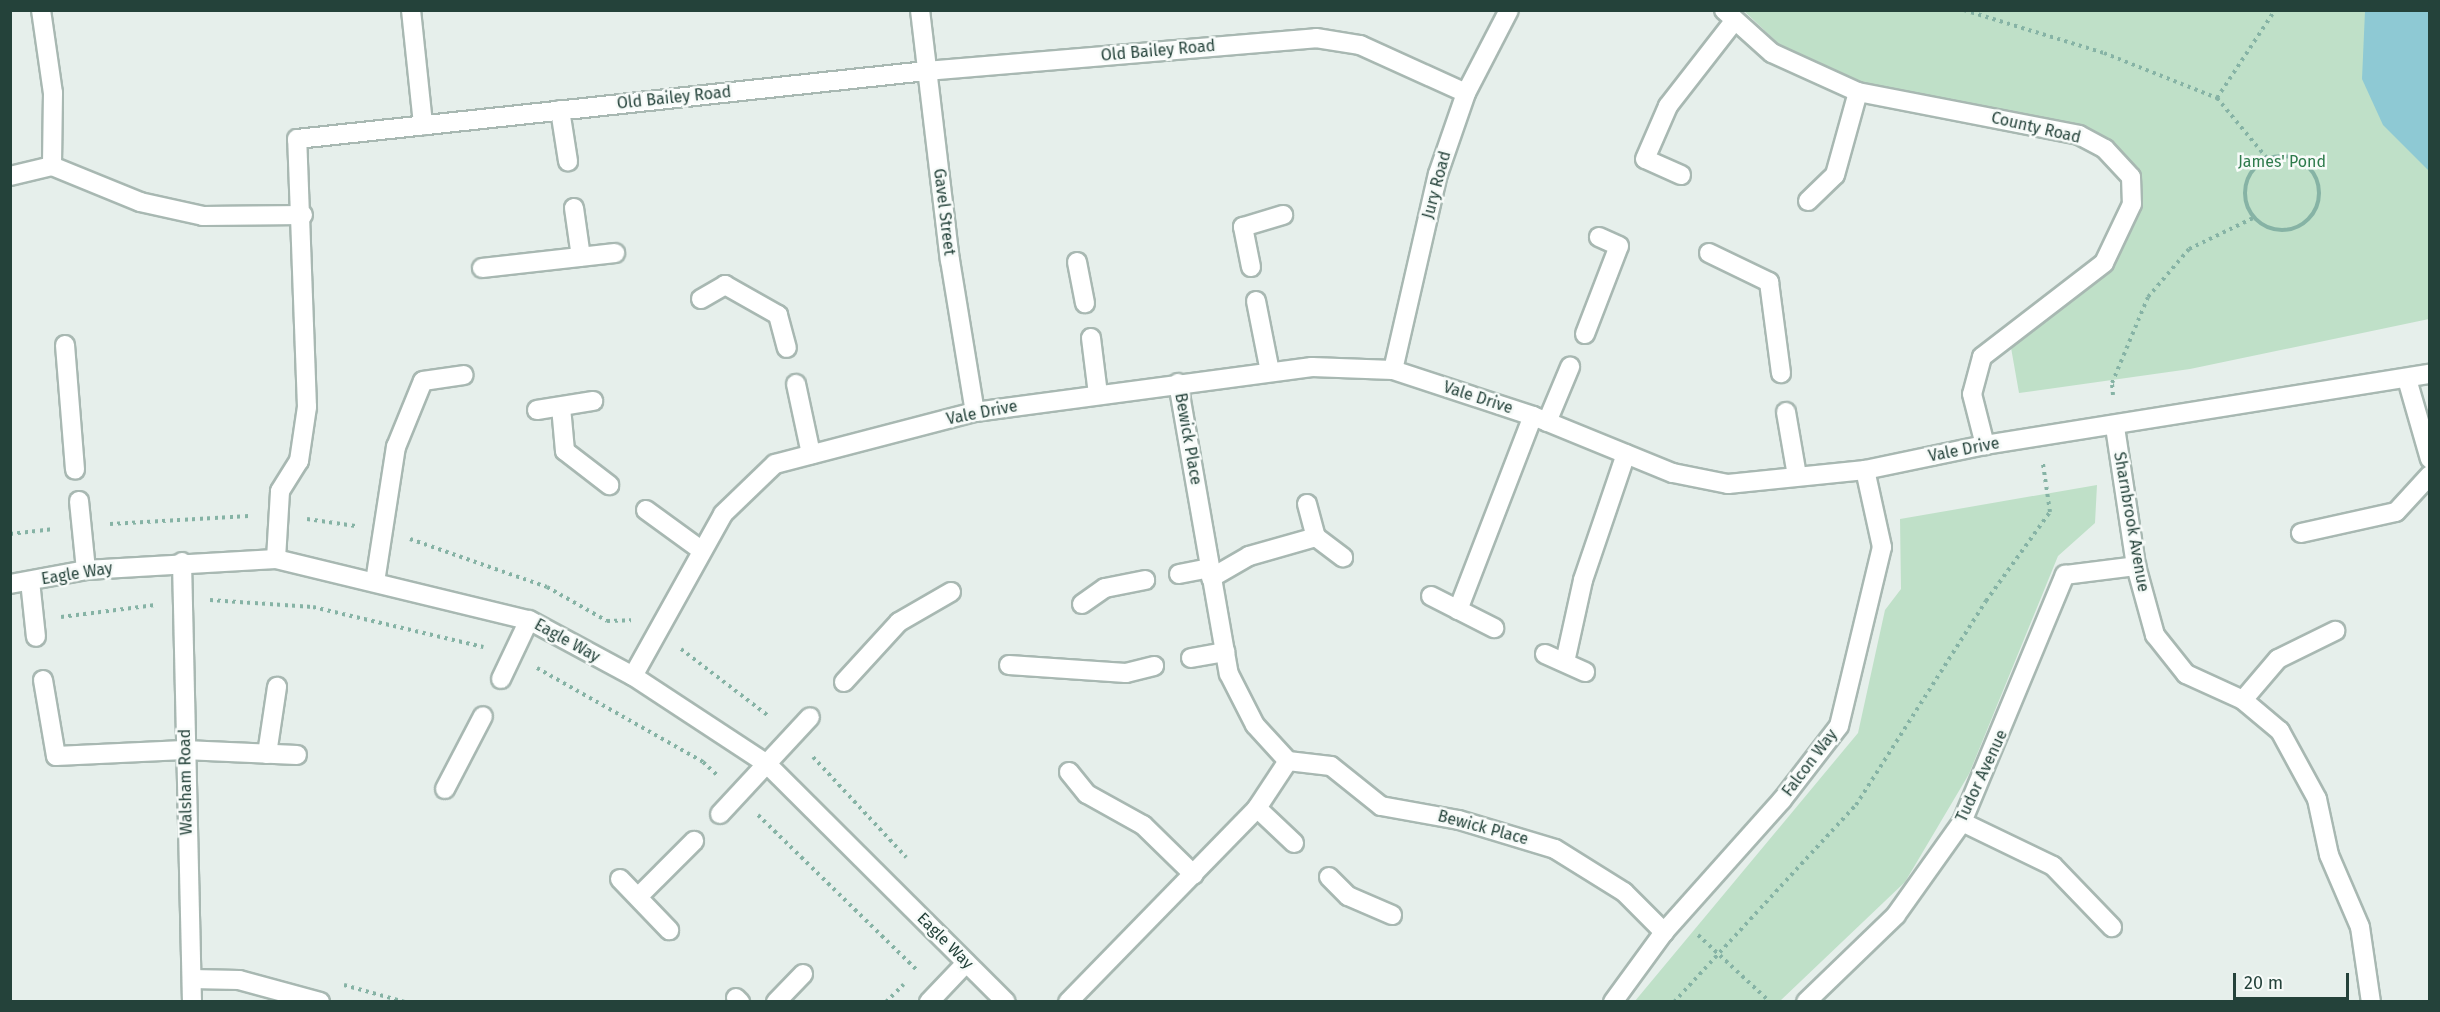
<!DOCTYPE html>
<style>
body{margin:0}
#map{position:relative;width:2440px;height:1012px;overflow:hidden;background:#e6efeb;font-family:"Fira Sans",sans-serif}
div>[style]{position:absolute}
.green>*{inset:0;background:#bfe0c8}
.water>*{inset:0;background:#8ec9d4}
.path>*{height:4px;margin-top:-2px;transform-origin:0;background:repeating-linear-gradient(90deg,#86b3a5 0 3px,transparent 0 7.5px)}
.path>.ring{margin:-2px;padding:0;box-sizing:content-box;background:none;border:4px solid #86b3a5;border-radius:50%}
.roads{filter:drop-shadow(2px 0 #a8b8b2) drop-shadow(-2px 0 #a8b8b2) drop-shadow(0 2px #a8b8b2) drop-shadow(0 -2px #a8b8b2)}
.lane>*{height:18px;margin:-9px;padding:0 9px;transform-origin:9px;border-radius:9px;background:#fff}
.street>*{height:18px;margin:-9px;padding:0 9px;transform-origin:9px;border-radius:9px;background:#fff}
.secondary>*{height:18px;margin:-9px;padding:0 9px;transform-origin:9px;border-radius:9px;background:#fff}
span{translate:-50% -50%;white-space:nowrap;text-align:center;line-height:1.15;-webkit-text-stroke:5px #f7fbf9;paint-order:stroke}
.street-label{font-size:16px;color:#24423a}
.park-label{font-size:16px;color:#2d7a4b}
.frame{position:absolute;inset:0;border:12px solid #24423a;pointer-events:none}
.scale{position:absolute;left:2233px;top:973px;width:116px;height:27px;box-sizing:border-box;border:3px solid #24423a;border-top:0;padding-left:8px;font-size:18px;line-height:21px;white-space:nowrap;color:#24423a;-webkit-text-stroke:4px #f7fbf9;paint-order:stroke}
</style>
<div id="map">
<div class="green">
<div style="clip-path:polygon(1744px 11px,2429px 11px,2429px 319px,2190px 369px,2019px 393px,2010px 342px,2111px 267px,2129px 232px,2138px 202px,2108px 144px,1861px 84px,1779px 44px)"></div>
<div style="clip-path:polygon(2097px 485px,2095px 523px,2058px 556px,1969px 774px,1905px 882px,1780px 1001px,1635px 1001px,1858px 733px,1885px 610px,1901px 589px,1900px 519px)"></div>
</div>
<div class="water">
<div style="clip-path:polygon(2365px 11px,2429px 11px,2429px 171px,2383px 125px,2362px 79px)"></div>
</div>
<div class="path">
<div style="left:1964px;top:10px;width:146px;rotate:17.1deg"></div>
<div style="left:2104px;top:53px;width:122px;rotate:21.7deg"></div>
<div style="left:2217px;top:98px;width:77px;rotate:50.3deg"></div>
<div style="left:2217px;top:98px;width:105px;rotate:-56.6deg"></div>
<div class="ring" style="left:2245px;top:156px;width:70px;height:70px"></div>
<div style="left:2113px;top:395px;width:12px;rotate:-95deg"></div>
<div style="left:2112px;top:383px;width:93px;rotate:-67.3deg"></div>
<div style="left:2148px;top:297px;width:63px;rotate:-49.5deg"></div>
<div style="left:2189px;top:249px;width:71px;rotate:-25.8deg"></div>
<div style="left:307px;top:519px;width:49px;rotate:8.1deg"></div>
<div style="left:110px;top:524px;width:139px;rotate:-3.3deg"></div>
<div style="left:10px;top:534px;width:44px;rotate:-6.5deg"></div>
<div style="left:410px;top:539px;width:145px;rotate:19.3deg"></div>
<div style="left:547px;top:587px;width:69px;rotate:29.5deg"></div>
<div style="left:607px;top:621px;width:24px;rotate:-2deg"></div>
<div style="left:210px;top:600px;width:103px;rotate:3.9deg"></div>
<div style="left:313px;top:607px;width:175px;rotate:13.2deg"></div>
<div style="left:61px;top:617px;width:95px;rotate:-7.3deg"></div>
<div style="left:681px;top:649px;width:112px;rotate:37.4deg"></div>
<div style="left:537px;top:668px;width:191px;rotate:29.5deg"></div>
<div style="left:703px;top:762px;width:21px;rotate:43deg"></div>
<div style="left:813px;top:757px;width:137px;rotate:47.1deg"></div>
<div style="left:758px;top:815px;width:223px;rotate:44.3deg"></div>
<div style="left:1698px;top:935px;width:98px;rotate:42.9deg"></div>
<div style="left:344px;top:985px;width:63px;rotate:15.6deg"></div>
<div style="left:886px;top:1002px;width:25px;rotate:-45deg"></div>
<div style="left:1674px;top:1002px;width:268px;rotate:-47.3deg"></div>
<div style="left:1856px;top:805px;width:242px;rotate:-57.5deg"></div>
<div style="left:1986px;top:601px;width:110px;rotate:-54.3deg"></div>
<div style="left:2050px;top:512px;width:49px;rotate:-98.3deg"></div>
</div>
<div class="roads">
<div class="lane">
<div style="left:560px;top:110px;width:52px;rotate:81.1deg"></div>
<div style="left:1681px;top:175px;width:39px;rotate:-156deg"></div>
<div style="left:1645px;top:159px;width:58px;rotate:-66.5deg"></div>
<div style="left:1668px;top:106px;width:109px;rotate:-52.1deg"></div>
<div style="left:1808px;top:201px;width:37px;rotate:-44deg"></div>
<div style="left:1835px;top:175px;width:86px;rotate:-74.5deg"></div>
<div style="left:574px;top:208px;width:49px;rotate:81.9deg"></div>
<div style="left:1709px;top:253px;width:67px;rotate:25.8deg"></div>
<div style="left:1769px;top:282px;width:92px;rotate:82.5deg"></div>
<div style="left:1077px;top:262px;width:42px;rotate:79deg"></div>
<div style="left:1251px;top:267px;width:41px;rotate:-101.3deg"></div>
<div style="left:1243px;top:227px;width:42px;rotate:-16.7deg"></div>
<div style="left:482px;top:268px;width:134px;rotate:-6.4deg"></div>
<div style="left:701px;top:299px;width:28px;rotate:-30deg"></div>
<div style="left:725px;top:285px;width:61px;rotate:29.5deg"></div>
<div style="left:778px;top:315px;width:34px;rotate:75deg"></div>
<div style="left:1256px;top:301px;width:72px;rotate:78.8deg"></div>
<div style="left:1585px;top:334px;width:94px;rotate:-68.9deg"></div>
<div style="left:1619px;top:246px;width:22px;rotate:-156deg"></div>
<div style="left:1091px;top:338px;width:56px;rotate:82.9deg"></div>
<div style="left:65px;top:345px;width:125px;rotate:85.4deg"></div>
<div style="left:796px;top:384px;width:72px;rotate:77.9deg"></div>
<div style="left:561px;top:407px;width:44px;rotate:84.8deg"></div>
<div style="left:565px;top:451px;width:56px;rotate:37.7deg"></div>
<div style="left:537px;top:410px;width:57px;rotate:-9.1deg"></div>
<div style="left:1786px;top:412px;width:65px;rotate:80.2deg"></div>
<div style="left:1547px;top:422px;width:60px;rotate:-67.3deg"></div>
<div style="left:79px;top:501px;width:69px;rotate:84.2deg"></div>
<div style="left:1307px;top:504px;width:34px;rotate:75deg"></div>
<div style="left:1316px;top:537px;width:34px;rotate:37deg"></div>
<div style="left:646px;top:510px;width:68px;rotate:36deg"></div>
<div style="left:2301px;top:533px;width:97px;rotate:-12.5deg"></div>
<div style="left:2396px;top:512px;width:50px;rotate:-47.4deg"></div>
<div style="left:1179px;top:574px;width:32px;rotate:-11deg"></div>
<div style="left:1211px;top:578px;width:44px;rotate:-30.1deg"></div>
<div style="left:1249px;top:556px;width:70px;rotate:-15.8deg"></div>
<div style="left:30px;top:581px;width:56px;rotate:83.9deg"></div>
<div style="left:375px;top:582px;width:137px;rotate:-81.2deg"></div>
<div style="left:396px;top:447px;width:71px;rotate:-67.8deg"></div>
<div style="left:423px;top:381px;width:41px;rotate:-8.3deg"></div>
<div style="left:1431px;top:596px;width:71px;rotate:26.9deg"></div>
<div style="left:1082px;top:604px;width:28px;rotate:-35deg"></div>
<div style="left:1105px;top:588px;width:41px;rotate:-11.3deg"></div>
<div style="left:1458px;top:610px;width:208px;rotate:-68.9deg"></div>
<div style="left:1545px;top:654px;width:44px;rotate:24.2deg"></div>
<div style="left:1191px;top:658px;width:35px;rotate:-10deg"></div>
<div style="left:1565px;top:662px;width:84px;rotate:-77.6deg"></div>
<div style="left:1583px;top:580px;width:133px;rotate:-71.2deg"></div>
<div style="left:1009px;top:665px;width:117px;rotate:3.9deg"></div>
<div style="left:1126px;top:673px;width:29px;rotate:-14deg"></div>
<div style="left:501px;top:679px;width:65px;rotate:-64.6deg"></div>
<div style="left:43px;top:680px;width:77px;rotate:80.3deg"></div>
<div style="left:56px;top:756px;width:128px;rotate:-2.7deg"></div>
<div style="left:184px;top:750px;width:113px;rotate:2.5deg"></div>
<div style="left:844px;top:682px;width:81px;rotate:-47.5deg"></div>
<div style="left:899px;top:622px;width:60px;rotate:-30deg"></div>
<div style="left:2243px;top:700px;width:54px;rotate:-49.5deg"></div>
<div style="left:2278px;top:659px;width:64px;rotate:-26.2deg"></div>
<div style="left:267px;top:754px;width:68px;rotate:-81.5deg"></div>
<div style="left:1069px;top:772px;width:28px;rotate:51deg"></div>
<div style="left:1087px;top:794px;width:64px;rotate:29deg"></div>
<div style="left:1143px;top:825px;width:71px;rotate:44.4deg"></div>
<div style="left:445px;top:789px;width:82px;rotate:-62.5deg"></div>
<div style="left:1257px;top:808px;width:51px;rotate:43.4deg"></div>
<div style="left:720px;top:814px;width:132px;rotate:-47.1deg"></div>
<div style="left:1962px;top:822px;width:101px;rotate:25.8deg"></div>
<div style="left:2053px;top:866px;width:85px;rotate:46deg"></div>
<div style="left:1329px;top:877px;width:27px;rotate:45deg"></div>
<div style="left:1348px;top:896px;width:48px;rotate:23.4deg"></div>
<div style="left:620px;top:879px;width:71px;rotate:46.1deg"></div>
<div style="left:639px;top:896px;width:78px;rotate:-45deg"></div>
<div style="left:736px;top:998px;width:6px;rotate:45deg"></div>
<div style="left:776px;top:1002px;width:39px;rotate:-46deg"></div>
</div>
<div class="street">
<div style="left:41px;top:10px;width:84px;rotate:81.8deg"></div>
<div style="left:53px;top:93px;width:73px;rotate:90.8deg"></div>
<div style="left:411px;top:10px;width:116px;rotate:84deg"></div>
<div style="left:920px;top:10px;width:252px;rotate:83.2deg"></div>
<div style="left:950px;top:260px;width:154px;rotate:80.7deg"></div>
<div style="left:1724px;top:10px;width:64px;rotate:41.9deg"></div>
<div style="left:1772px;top:53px;width:94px;rotate:24.4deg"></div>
<div style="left:1858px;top:92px;width:225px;rotate:11deg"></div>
<div style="left:2079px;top:135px;width:30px;rotate:28deg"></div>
<div style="left:2105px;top:149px;width:38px;rotate:47deg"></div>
<div style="left:2131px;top:177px;width:27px;rotate:88deg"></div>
<div style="left:2132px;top:204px;width:65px;rotate:115.4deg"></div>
<div style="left:2104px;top:263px;width:154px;rotate:142.4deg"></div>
<div style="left:1982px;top:357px;width:38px;rotate:105deg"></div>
<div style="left:1972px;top:394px;width:53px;rotate:75.7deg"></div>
<div style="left:10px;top:176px;width:43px;rotate:-13.4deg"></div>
<div style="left:52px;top:166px;width:95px;rotate:22.2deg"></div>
<div style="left:140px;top:202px;width:65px;rotate:12.5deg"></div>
<div style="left:203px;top:216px;width:100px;rotate:-0.6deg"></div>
<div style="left:1393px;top:370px;width:201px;rotate:-77.1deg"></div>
<div style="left:1438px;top:174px;width:86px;rotate:-70.9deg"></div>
<div style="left:1466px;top:93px;width:93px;rotate:-62.6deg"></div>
<div style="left:2407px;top:379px;width:83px;rotate:74deg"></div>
<div style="left:1178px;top:383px;width:295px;rotate:80.1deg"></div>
<div style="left:1229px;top:674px;width:57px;rotate:63deg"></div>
<div style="left:1255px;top:725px;width:49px;rotate:47.5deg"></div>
<div style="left:1288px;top:761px;width:43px;rotate:6.6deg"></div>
<div style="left:1331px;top:766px;width:64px;rotate:38.7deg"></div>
<div style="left:1381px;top:806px;width:79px;rotate:10.2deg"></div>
<div style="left:1459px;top:820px;width:100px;rotate:16.8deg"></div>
<div style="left:1555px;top:849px;width:81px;rotate:31.9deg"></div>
<div style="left:1624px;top:892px;width:57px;rotate:45deg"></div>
<div style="left:2115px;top:427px;width:141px;rotate:81.4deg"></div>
<div style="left:2136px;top:566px;width:72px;rotate:74.6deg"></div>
<div style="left:2155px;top:635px;width:50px;rotate:51.5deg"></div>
<div style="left:2186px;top:674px;width:63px;rotate:24.5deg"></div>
<div style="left:2243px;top:700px;width:48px;rotate:40deg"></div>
<div style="left:2280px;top:731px;width:77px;rotate:61.4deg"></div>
<div style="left:2317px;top:799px;width:57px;rotate:77.9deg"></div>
<div style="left:2329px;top:855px;width:78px;rotate:66.7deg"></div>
<div style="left:2360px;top:927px;width:76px;rotate:81.7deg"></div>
<div style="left:276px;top:559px;width:68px;rotate:-86.6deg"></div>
<div style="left:280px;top:491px;width:36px;rotate:-58deg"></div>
<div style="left:299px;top:461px;width:55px;rotate:-81.6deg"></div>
<div style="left:307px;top:407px;width:268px;rotate:-92.1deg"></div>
<div style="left:297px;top:139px;width:633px;rotate:-6.17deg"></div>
<div style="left:926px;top:71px;width:391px;rotate:-4.8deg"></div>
<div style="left:1316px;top:38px;width:45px;rotate:9deg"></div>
<div style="left:1360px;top:45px;width:116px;rotate:24.4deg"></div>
<div style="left:182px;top:562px;width:440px;rotate:88.7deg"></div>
<div style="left:633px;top:676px;width:185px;rotate:-60.9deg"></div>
<div style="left:723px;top:514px;width:72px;rotate:-43.9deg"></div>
<div style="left:775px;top:464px;width:207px;rotate:-14.6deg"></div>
<div style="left:975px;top:412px;width:340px;rotate:-7.6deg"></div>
<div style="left:1312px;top:367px;width:81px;rotate:2.1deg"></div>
<div style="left:1393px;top:370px;width:147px;rotate:18.2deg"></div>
<div style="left:1533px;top:416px;width:151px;rotate:22.2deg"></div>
<div style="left:1673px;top:473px;width:56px;rotate:11.3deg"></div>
<div style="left:1728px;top:484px;width:138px;rotate:-5.8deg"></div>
<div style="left:1865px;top:470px;width:123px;rotate:-11.8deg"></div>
<div style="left:1985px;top:445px;width:451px;rotate:-9.1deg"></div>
<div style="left:192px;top:979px;width:47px;rotate:1.2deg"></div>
<div style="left:239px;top:980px;width:84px;rotate:15.2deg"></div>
<div style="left:929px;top:1002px;width:54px;rotate:-46.5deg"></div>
<div style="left:1068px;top:1002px;width:271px;rotate:-45.7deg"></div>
<div style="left:1257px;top:808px;width:56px;rotate:-56.6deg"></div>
<div style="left:1613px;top:1002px;width:87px;rotate:-53.9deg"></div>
<div style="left:1664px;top:932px;width:177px;rotate:-48.2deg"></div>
<div style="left:1782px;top:800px;width:93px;rotate:-52.4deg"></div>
<div style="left:1839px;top:726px;width:184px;rotate:-76.5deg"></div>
<div style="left:1882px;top:547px;width:79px;rotate:-102.4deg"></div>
<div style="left:1806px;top:1002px;width:125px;rotate:-44deg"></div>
<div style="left:1896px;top:915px;width:114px;rotate:-54.6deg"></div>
<div style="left:1962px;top:822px;width:268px;rotate:-67.4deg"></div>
<div style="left:2065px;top:575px;width:72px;rotate:-7.2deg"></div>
</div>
<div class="secondary">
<div style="left:10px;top:584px;width:77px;rotate:-10.4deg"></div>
<div style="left:86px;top:570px;width:190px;rotate:-3.3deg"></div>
<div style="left:276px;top:559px;width:260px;rotate:13.6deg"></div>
<div style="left:529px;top:620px;width:118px;rotate:28.3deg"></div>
<div style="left:633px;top:676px;width:160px;rotate:33.3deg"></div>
<div style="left:767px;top:764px;width:337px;rotate:44.9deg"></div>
</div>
</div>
<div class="street-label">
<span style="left:1158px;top:51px;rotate:-5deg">Old Bailey Road</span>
<span style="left:674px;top:98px;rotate:-6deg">Old Bailey Road</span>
<span style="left:2036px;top:128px;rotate:13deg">County Road</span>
<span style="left:1437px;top:185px;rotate:-75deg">Jury Road</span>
<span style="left:944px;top:212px;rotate:83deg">Gavel Street</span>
<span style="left:1478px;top:398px;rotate:18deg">Vale Drive</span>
<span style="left:982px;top:413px;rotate:-11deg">Vale Drive</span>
<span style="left:1188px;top:439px;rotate:80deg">Bewick Place</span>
<span style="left:1964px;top:450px;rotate:-11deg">Vale Drive</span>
<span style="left:2131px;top:522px;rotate:80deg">Sharnbrook Avenue</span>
<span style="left:77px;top:574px;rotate:-9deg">Eagle Way</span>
<span style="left:567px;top:641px;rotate:29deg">Eagle Way</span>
<span style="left:1810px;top:763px;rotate:-53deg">Falcon Way</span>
<span style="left:1982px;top:776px;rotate:-65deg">Tudor Avenue</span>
<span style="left:186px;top:782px;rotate:-91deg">Walsham Road</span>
<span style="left:1483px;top:828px;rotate:15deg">Bewick Place</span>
<span style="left:945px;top:941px;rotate:45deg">Eagle Way</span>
</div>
<div class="park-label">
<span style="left:2282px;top:162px">James' Pond</span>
</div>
<div class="frame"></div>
<div class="scale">20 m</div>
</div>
